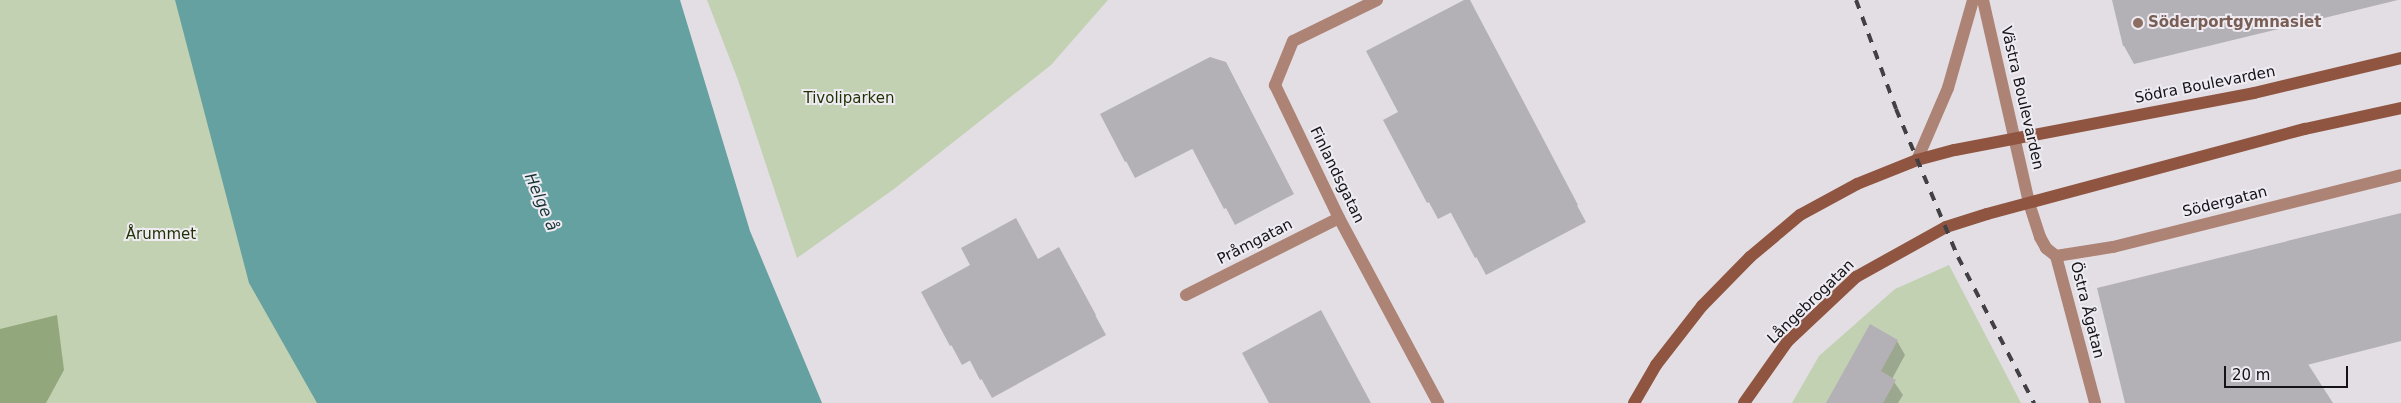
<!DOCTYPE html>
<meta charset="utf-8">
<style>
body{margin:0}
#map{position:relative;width:2401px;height:403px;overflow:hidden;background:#e2dee4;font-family:"DejaVu Sans",sans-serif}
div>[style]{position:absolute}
.green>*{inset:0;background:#c2d1b2}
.forest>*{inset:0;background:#93a77d}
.water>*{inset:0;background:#65a1a0}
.shadow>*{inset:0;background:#0003}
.building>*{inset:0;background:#b4b1b6}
.minor>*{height:12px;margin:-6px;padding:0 6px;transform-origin:6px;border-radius:6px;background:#ac8374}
.tertiary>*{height:12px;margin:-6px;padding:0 6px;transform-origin:6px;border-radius:6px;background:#ac8374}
.secondary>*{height:12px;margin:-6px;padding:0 6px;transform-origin:6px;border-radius:6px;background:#8f5541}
.rail>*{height:4px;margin-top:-2px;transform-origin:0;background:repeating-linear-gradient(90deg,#424043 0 9px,transparent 0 18px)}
.dots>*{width:14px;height:14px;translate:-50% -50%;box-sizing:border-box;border:2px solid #efebf2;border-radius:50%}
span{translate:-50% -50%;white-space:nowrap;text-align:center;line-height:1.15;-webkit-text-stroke:4px #efebf2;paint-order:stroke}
.education-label{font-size:15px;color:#785e54;font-weight:700}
.left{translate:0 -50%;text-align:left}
.street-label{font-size:15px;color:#141315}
.park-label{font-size:15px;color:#1f3101}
.water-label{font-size:16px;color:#143333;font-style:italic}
.scale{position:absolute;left:2224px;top:366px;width:124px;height:22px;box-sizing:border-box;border:2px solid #141315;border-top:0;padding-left:6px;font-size:15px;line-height:18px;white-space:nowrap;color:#141315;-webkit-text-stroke:4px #efebf2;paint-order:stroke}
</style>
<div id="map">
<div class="green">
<div style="clip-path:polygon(0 0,286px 0,356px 403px,0 403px)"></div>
<div style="clip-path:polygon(707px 0,1108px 0,1051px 65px,894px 189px,797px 258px,738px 80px)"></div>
<div style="clip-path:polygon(1949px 265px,2021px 403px,1792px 403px,1819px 356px,1895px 289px)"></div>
</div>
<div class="forest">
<div style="clip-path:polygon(57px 315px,64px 370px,46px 403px,0 403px,0 329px)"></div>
</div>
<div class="water">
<div style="clip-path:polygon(175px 0,680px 0,750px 231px,822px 403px,317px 403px,249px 283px)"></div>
</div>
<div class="shadow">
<div style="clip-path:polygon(1466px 0,1586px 222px,1486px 275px,1452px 212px,1438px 219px,1385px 121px,1400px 113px)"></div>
<div style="clip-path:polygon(2113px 0,2398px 0,2134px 64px,2124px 46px)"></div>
<div style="clip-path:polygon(1235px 81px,1294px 194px,1235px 225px,1194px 148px,1135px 178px,1126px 161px)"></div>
<div style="clip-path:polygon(2401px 215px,2401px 341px,2307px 365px,2331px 403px,2125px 403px)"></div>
<div style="clip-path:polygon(1038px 260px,1069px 267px,1106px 335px,992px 398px,971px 360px,962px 365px,923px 292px)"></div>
<div style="clip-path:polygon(1897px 341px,1905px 355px,1892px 379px,1903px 395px,1898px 403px,1827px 403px)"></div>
</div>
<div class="building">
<div style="clip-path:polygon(1464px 0,1470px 0,1578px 205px,1475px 258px,1442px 196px,1427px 203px,1383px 120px,1398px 112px,1366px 51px)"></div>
<div style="clip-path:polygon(2112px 0,2260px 0,2262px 13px,2123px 46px)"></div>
<div style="clip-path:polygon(1210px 57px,1226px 62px,1285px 177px,1224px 209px,1183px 131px,1125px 162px,1100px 114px)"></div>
<div style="clip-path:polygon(2401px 213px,2401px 324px,2299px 350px,2333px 403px,2125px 403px,2097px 288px)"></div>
<div style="clip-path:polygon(1016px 218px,1038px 259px,1059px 247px,1096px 315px,980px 380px,960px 341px,950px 346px,921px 292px,970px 265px,961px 248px)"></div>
<div style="clip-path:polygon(1321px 310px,1371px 403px,1269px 403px,1242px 353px)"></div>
<div style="clip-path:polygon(1870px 324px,1898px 340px,1881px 371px,1896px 380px,1883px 403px,1826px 403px)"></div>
</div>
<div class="minor">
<div style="left:1377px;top:0;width:93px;rotate:154deg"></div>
<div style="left:1293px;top:41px;width:48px;rotate:112.2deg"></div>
<div style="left:1275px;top:85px;width:148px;rotate:64.3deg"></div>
<div style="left:1339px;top:218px;width:210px;rotate:61.8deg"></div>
<div style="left:2029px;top:203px;width:36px;rotate:72deg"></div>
<div style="left:2040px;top:237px;width:13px;rotate:61deg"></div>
<div style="left:2046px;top:248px;width:13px;rotate:39deg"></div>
<div style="left:2056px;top:256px;width:152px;rotate:75.1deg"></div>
<div style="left:2056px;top:256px;width:58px;rotate:-9deg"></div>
<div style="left:2113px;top:247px;width:297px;rotate:-14deg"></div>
<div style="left:1186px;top:295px;width:171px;rotate:-26.7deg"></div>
</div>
<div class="tertiary">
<div style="left:1983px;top:0;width:208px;rotate:77.2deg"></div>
<div style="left:1917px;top:160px;width:78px;rotate:-66.7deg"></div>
<div style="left:1948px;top:88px;width:91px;rotate:-74.1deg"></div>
</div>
<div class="secondary">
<div style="left:1634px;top:403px;width:44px;rotate:-59.9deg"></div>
<div style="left:1656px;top:365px;width:75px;rotate:-52.1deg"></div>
<div style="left:1702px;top:306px;width:69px;rotate:-45.6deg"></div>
<div style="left:1750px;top:257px;width:65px;rotate:-40deg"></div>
<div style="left:1800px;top:215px;width:65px;rotate:-28.5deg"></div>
<div style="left:1857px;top:184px;width:65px;rotate:-21.8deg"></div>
<div style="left:1917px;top:160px;width:39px;rotate:-15deg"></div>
<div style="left:1955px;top:150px;width:304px;rotate:-10.8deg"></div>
<div style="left:2254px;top:93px;width:151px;rotate:-13.4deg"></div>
<div style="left:1744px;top:403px;width:75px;rotate:-54.8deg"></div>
<div style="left:1787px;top:342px;width:95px;rotate:-43.3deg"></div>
<div style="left:1856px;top:277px;width:103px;rotate:-29.1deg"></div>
<div style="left:1946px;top:227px;width:43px;rotate:-17.6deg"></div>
<div style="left:1987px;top:214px;width:329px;rotate:-15deg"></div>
<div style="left:2305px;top:129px;width:98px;rotate:-12.3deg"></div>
</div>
<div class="rail">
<div style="left:1856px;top:0;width:116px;rotate:69.8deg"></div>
<div style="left:1896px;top:109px;width:160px;rotate:67.3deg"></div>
<div style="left:1958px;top:257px;width:165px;rotate:62.5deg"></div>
</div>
<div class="dots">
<div style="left:2138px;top:23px;background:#8d6e63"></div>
</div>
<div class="education-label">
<span class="left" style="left:2148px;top:23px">Söderportgymnasiet</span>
</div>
<div class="street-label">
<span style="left:2205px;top:85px;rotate:-11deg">Södra Boulevarden</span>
<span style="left:2022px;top:98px;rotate:77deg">Västra Boulevarden</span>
<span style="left:1337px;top:175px;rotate:64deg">Finlandsgatan</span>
<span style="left:2225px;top:202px;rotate:-14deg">Södergatan</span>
<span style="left:1255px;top:242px;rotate:-27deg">Pråmgatan</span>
<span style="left:1811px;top:302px;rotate:-44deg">Långebrogatan</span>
<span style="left:2087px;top:310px;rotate:76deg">Östra Ågatan</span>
</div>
<div class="park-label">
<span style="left:849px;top:99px">Tivoliparken</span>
<span style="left:161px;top:235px">Årummet</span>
</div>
<div class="water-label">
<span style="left:541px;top:202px;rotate:67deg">Helge å</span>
</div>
<div class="scale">20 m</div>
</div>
